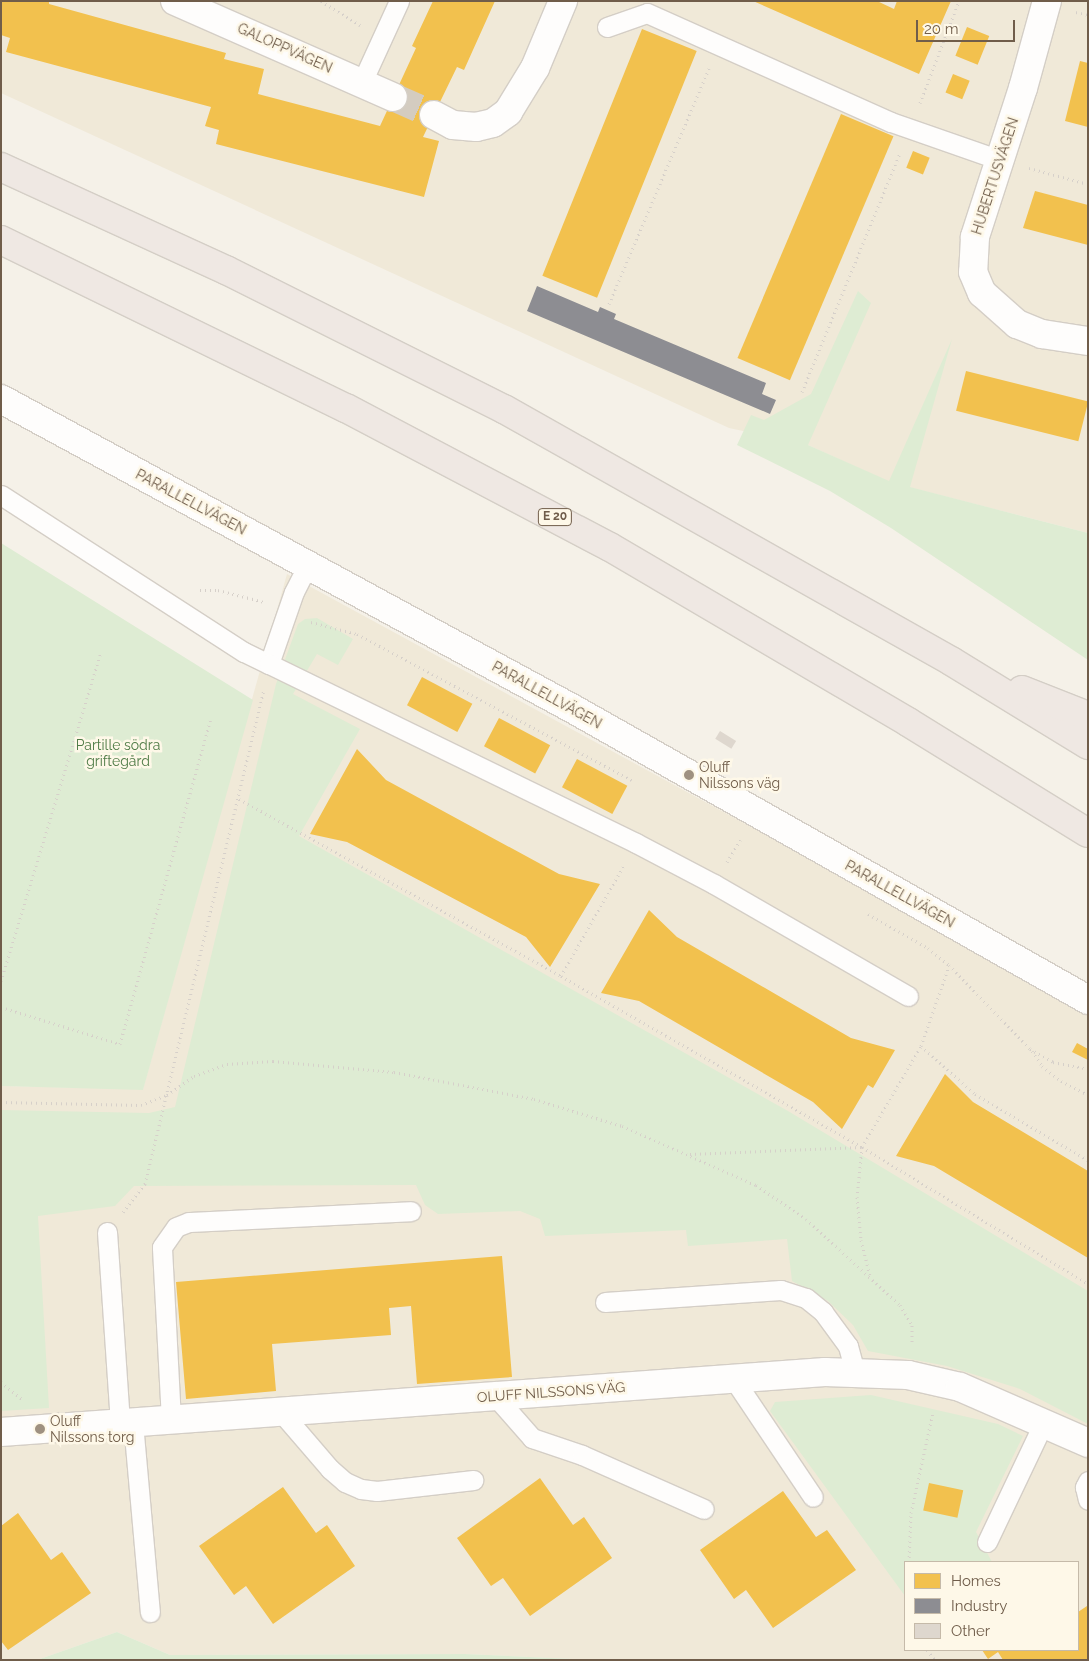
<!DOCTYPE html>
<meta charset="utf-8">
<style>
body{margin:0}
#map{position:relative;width:1089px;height:1661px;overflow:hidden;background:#f5f1e8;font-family:Raleway,sans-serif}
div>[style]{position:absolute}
.residential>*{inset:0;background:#f0e9d8}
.green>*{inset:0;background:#deecd3}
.homes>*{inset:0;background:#f2c14e;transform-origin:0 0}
.industry>*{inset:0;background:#8d8d92}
.building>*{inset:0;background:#ded7ce;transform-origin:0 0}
.street-tunnel>*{height:28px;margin-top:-14px;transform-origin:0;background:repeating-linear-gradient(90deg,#d4ccc0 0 28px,transparent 0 42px)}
.path>*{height:3px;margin-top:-1.5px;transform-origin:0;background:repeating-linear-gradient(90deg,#d6d0ca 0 1px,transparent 0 5px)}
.roads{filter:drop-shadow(1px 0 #d4cec6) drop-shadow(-1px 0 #d4cec6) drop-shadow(0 1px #d4cec6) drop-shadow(0 -1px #d4cec6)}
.lane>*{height:19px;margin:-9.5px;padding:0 9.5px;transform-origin:9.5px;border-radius:9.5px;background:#fefdfc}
.street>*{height:28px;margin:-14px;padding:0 14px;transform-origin:14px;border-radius:14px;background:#fefdfc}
.secondary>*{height:28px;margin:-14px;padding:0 14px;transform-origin:14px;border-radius:14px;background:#fefdfc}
.highway>*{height:28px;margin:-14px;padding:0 14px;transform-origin:14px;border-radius:14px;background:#efe8e3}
.dots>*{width:14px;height:14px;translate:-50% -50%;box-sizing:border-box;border:2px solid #fef8e8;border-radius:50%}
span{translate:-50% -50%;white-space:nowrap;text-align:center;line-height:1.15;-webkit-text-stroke:5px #fef8e8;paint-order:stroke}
.shield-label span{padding:1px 4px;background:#fef8e8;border:1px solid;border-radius:4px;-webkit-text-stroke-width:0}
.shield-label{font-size:12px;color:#705d4a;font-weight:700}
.street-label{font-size:14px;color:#705d4a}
.park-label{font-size:14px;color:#4f7b46}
.poi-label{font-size:14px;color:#705d4a}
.left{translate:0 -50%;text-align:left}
.frame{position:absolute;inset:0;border:2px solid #705d4a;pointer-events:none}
.legend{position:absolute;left:904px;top:1561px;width:175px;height:90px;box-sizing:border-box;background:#fef8e8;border:1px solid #c5baa9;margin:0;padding:6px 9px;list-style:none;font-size:15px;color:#705d4a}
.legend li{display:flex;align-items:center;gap:10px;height:25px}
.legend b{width:25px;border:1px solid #c5baa9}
.scale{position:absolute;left:916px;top:20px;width:99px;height:22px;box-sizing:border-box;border:2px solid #705d4a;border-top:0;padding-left:6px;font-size:15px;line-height:18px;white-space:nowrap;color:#705d4a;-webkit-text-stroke:4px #fef8e8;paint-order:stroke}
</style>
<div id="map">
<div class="residential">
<div style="clip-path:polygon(1px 1px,1088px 1px,1088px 533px,889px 482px,808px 445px,729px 428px,1px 93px)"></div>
<div style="clip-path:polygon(evenodd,287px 574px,944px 932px,1088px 1016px,1088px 1660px,594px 1660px,465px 1654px,170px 1655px,117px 1632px,37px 1660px,1px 1660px,1px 1086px,143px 1089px,287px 574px,905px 1562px,1078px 1562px,1078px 1650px,905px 1650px,905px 1562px)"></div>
</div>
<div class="green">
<div style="clip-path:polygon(858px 291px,871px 303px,808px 445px,889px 481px,952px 339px,910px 487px,1088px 533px,1088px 660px,891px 528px,830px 491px,737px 445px,751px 415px,764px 420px,811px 394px)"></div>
<div style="clip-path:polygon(1px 543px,253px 700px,143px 1090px,1px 1086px)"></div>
<div style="clip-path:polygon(317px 618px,353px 639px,338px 665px,317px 654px,293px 694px,360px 729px,299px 836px,788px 1111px,1088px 1291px,1088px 1424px,1020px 1389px,947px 1366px,868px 1351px,853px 1325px,828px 1301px,792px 1281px,787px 1239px,688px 1246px,686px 1230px,545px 1236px,540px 1219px,520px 1211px,438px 1214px,425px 1205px,416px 1185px,134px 1186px,115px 1206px,38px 1216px,49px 1408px,1px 1411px,1px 1110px,149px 1113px,175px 1107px,276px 684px,298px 624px,305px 619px)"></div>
<div style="clip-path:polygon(871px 1395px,998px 1424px,1023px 1436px,976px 1532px,992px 1562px,905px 1562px,905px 1596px,770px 1411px,775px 1402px)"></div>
<div style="clip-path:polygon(117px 1632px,170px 1655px,465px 1654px,594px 1660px,37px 1660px)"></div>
</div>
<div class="homes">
<div style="clip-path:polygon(1px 1px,49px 1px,49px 4px,226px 53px,224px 59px,264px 69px,258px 94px,380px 126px,416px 48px,412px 46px,433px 1px,495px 1px,464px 70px,457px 67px,423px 137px,439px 141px,424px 197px,216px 144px,219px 130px,205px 126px,211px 107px,6px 52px,10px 38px,1px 35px)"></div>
<div style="clip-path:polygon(753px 1px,877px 1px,894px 9px,897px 1px,951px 1px,919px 74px)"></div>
<div style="left:967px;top:27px;width:24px;height:31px;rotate:22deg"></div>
<div style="left:642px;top:29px;width:59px;height:266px;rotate:22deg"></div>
<div style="clip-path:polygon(1080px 61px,1088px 63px,1088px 127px,1065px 121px)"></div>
<div style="left:953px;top:74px;width:18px;height:20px;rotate:22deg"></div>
<div style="left:841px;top:114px;width:57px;height:265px;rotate:23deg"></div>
<div style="left:913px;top:151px;width:18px;height:18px;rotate:22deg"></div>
<div style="clip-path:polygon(1035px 191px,1088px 205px,1088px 245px,1023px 228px)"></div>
<div style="left:966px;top:371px;width:126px;height:41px;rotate:14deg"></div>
<div style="left:422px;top:677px;width:57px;height:32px;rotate:28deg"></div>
<div style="left:499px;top:718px;width:58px;height:32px;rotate:28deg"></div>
<div style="clip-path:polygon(357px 749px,386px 780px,559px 874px,600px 884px,550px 967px,526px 937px,347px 842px,310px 834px)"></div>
<div style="left:577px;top:759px;width:57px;height:32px;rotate:28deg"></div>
<div style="clip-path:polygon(649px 910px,677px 937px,851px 1038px,895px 1050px,873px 1088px,868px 1085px,842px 1129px,813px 1102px,639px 1001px,601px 993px)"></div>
<div style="clip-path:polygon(1077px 1043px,1088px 1049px,1088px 1060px,1072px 1052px)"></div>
<div style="clip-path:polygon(945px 1074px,973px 1102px,1088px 1171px,1088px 1258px,934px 1166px,896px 1156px)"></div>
<div style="clip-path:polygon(502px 1256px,512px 1377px,417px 1384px,411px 1306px,389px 1308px,391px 1335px,272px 1344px,276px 1391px,186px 1399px,176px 1282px)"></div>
<div style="clip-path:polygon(540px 1478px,573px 1525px,584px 1517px,612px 1558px,530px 1616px,503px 1578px,491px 1586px,457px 1538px)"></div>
<div style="left:929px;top:1483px;width:35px;height:28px;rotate:12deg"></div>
<div style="clip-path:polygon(283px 1487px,316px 1533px,327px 1525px,355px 1566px,273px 1624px,246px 1586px,234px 1595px,199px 1546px)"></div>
<div style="clip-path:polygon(783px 1491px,816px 1537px,827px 1530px,856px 1570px,773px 1628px,746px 1590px,734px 1599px,700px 1550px)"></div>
<div style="clip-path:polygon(18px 1513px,51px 1560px,62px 1552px,91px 1593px,8px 1650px,1px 1641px,1px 1526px)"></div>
<div style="clip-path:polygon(1087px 1606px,1088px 1660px,1003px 1660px,998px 1652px,988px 1659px,982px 1650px,1078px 1650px,1078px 1612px)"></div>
</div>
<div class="industry">
<div style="clip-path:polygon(537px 286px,598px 312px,600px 307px,616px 314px,614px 319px,766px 383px,762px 394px,776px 400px,770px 414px,527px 311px)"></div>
</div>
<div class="building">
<div style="left:720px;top:731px;width:19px;height:9px;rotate:32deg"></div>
</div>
<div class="street-tunnel">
<div style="left:393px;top:97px;width:45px;rotate:23.7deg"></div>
</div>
<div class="path">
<div style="left:321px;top:1px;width:46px;rotate:31.6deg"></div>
<div style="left:1076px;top:12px;width:12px;rotate:14deg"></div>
<div style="left:920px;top:103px;width:109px;rotate:-69.1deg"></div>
<div style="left:1029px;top:168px;width:61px;rotate:15.2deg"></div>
<div style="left:609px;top:304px;width:256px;rotate:-67deg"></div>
<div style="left:802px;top:392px;width:258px;rotate:-67.7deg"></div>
<div style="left:200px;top:590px;width:18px"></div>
<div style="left:218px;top:590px;width:48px;rotate:14.6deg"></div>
<div style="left:311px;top:622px;width:48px;rotate:14.6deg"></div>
<div style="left:357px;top:634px;width:311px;rotate:28deg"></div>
<div style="left:239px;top:799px;width:367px;rotate:28.8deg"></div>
<div style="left:561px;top:976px;width:346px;rotate:29.6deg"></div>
<div style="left:862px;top:1147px;width:264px;rotate:31.2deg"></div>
<div style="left:727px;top:862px;width:26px;rotate:-59deg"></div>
<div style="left:868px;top:914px;width:69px;rotate:29.5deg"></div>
<div style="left:928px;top:948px;width:27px;rotate:39deg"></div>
<div style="left:949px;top:965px;width:117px;rotate:46deg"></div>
<div style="left:1030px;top:1049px;width:26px;rotate:29deg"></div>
<div style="left:1053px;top:1062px;width:36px;rotate:11deg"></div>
<div style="left:561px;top:976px;width:128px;rotate:-60.4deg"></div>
<div style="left:1px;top:981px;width:344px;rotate:-73.1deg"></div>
<div style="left:1px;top:1007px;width:125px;rotate:17.3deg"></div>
<div style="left:120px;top:1044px;width:338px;rotate:-74.4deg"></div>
<div style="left:921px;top:1046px;width:72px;rotate:41.6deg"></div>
<div style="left:975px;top:1094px;width:131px;rotate:30.3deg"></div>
<div style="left:1032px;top:1051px;width:18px;rotate:56deg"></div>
<div style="left:1042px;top:1066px;width:24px;rotate:38deg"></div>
<div style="left:1061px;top:1081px;width:30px;rotate:27deg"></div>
<div style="left:1px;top:1102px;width:140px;rotate:1.2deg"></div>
<div style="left:141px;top:1105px;width:28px;rotate:-21deg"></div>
<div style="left:167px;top:1095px;width:33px;rotate:-35deg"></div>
<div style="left:194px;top:1076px;width:35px;rotate:-20deg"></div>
<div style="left:227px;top:1064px;width:46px;rotate:-3.7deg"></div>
<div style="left:273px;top:1061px;width:121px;rotate:5.2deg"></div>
<div style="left:394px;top:1072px;width:143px;rotate:10.9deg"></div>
<div style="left:534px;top:1099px;width:92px;rotate:17.1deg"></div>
<div style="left:622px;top:1126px;width:146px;rotate:23.8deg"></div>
<div style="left:756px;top:1185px;width:60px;rotate:34.2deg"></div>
<div style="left:806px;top:1219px;width:127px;rotate:42.5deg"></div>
<div style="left:900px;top:1305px;width:23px;rotate:59deg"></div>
<div style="left:912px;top:1325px;width:19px;rotate:90deg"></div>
<div style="left:862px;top:1147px;width:50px;rotate:95.7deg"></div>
<div style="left:857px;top:1197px;width:43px;rotate:84.7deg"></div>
<div style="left:861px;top:1240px;width:36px;rotate:76deg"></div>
<div style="left:690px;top:1154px;width:172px;rotate:-2.3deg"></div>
<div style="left:862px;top:1147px;width:117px;rotate:-59.7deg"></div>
<div style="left:921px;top:1046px;width:85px;rotate:-70.7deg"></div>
<div style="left:123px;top:1212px;width:36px;rotate:-52deg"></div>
<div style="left:145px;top:1184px;width:509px;rotate:-76.48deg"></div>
<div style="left:1px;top:1382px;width:27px;rotate:39deg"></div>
<div style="left:909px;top:1562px;width:49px;rotate:-87.7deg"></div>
<div style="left:911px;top:1513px;width:103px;rotate:-77.7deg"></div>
<div style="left:927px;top:1650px;width:13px;rotate:51deg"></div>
</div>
<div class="roads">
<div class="lane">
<div style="left:607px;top:27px;width:42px;rotate:-19.3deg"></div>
<div style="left:647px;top:13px;width:267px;rotate:24.1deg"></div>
<div style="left:891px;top:122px;width:115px;rotate:19.2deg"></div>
<div style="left:362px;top:82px;width:89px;rotate:-65.4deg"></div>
<div style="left:1px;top:495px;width:289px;rotate:32.9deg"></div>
<div style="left:244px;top:652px;width:28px;rotate:26deg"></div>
<div style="left:269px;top:664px;width:76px;rotate:-70.9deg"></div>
<div style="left:294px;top:592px;width:30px;rotate:-63deg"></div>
<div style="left:269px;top:664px;width:408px;rotate:26deg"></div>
<div style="left:636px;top:843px;width:88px;rotate:27.7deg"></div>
<div style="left:714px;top:884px;width:224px;rotate:30deg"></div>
<div style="left:107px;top:1232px;width:192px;rotate:86.1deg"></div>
<div style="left:605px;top:1302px;width:176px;rotate:-3.9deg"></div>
<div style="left:781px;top:1290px;width:26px;rotate:18deg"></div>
<div style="left:806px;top:1298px;width:22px;rotate:39deg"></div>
<div style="left:823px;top:1312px;width:42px;rotate:53.7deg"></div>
<div style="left:848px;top:1346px;width:28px;rotate:75deg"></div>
<div style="left:733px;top:1378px;width:143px;rotate:56.1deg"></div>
<div style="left:496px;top:1397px;width:55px;rotate:48.7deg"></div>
<div style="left:532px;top:1438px;width:53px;rotate:18.8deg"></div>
<div style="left:582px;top:1455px;width:133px;rotate:23.9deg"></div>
<div style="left:281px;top:1412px;width:75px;rotate:49.3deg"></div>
<div style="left:330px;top:1469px;width:20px;rotate:41deg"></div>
<div style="left:345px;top:1482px;width:17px;rotate:24deg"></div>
<div style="left:361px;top:1489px;width:16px;rotate:7deg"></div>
<div style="left:377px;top:1491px;width:97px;rotate:-6.5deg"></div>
<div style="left:171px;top:1420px;width:173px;rotate:-93deg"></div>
<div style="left:162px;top:1247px;width:24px;rotate:-55deg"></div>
<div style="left:176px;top:1227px;width:14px;rotate:-21deg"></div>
<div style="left:189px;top:1222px;width:222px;rotate:-2.8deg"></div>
<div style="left:133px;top:1423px;width:190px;rotate:84.9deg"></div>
<div style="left:1088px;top:1481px;width:7px;rotate:117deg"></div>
<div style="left:1085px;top:1487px;width:13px;rotate:77deg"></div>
<div style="left:987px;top:1542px;width:133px;rotate:-64.6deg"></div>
</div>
<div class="street">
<div style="left:175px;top:1px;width:238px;rotate:23.8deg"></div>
<div style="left:1047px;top:1px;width:90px;rotate:105.4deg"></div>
<div style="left:1023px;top:88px;width:157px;rotate:107.9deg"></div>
<div style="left:975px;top:237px;width:35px;rotate:93deg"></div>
<div style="left:973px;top:272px;width:23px;rotate:67deg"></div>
<div style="left:982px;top:293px;width:47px;rotate:41.5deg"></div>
<div style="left:1017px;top:324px;width:27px;rotate:22deg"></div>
<div style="left:1042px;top:334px;width:47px;rotate:8.7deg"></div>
<div style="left:434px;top:115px;width:21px;rotate:28deg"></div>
<div style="left:453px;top:125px;width:23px;rotate:5deg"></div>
<div style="left:476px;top:127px;width:17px;rotate:-13deg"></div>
<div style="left:493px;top:123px;width:19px;rotate:-36deg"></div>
<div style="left:508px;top:112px;width:52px;rotate:-58.5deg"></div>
<div style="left:535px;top:68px;width:73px;rotate:-67.3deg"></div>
<div style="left:1px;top:1432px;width:826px;rotate:-4.16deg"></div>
<div style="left:825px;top:1372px;width:83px;rotate:2.1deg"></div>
<div style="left:908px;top:1375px;width:53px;rotate:13deg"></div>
<div style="left:960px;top:1387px;width:140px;rotate:23.6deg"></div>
</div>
<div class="secondary">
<div style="left:1px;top:399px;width:653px;rotate:28.45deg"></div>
<div style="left:575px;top:710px;width:589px;rotate:29.48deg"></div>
</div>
<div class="highway">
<div style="left:1px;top:167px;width:247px;rotate:24.6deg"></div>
<div style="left:226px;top:270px;width:311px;rotate:26.6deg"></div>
<div style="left:504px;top:409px;width:513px;rotate:29.41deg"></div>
<div style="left:951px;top:661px;width:161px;rotate:31.5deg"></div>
<div style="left:1px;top:240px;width:384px;rotate:26deg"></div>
<div style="left:346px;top:408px;width:298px;rotate:27.8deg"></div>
<div style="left:610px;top:547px;width:346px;rotate:30.4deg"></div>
<div style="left:908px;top:722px;width:211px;rotate:31.7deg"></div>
<div style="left:1022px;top:690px;width:71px;rotate:21.5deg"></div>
</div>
</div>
<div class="dots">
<div style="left:689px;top:775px;background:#9f9181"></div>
<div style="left:40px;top:1429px;background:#9f9181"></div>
</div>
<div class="shield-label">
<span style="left:555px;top:517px">E 20</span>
</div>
<div class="street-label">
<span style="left:285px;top:48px;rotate:24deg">GALOPPVÄGEN</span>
<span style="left:995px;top:176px;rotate:-72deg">HUBERTUSVÄGEN</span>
<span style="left:191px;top:502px;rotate:28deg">PARALLELLVÄGEN</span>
<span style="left:547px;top:695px;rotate:29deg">PARALLELLVÄGEN</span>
<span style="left:900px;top:894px;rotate:29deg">PARALLELLVÄGEN</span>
<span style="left:551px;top:1392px;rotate:-4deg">OLUFF NILSSONS VÄG</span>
</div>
<div class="park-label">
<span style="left:118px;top:753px">Partille södra<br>griftegård</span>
</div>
<div class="poi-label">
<span class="left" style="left:699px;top:775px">Oluff<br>Nilssons väg</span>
<span class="left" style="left:50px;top:1429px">Oluff<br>Nilssons torg</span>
</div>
<div class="frame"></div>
<ul class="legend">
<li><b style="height:14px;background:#f2c14e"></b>Homes</li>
<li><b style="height:14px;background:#8d8d92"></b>Industry</li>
<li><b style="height:14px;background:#ded7ce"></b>Other</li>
</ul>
<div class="scale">20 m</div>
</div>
